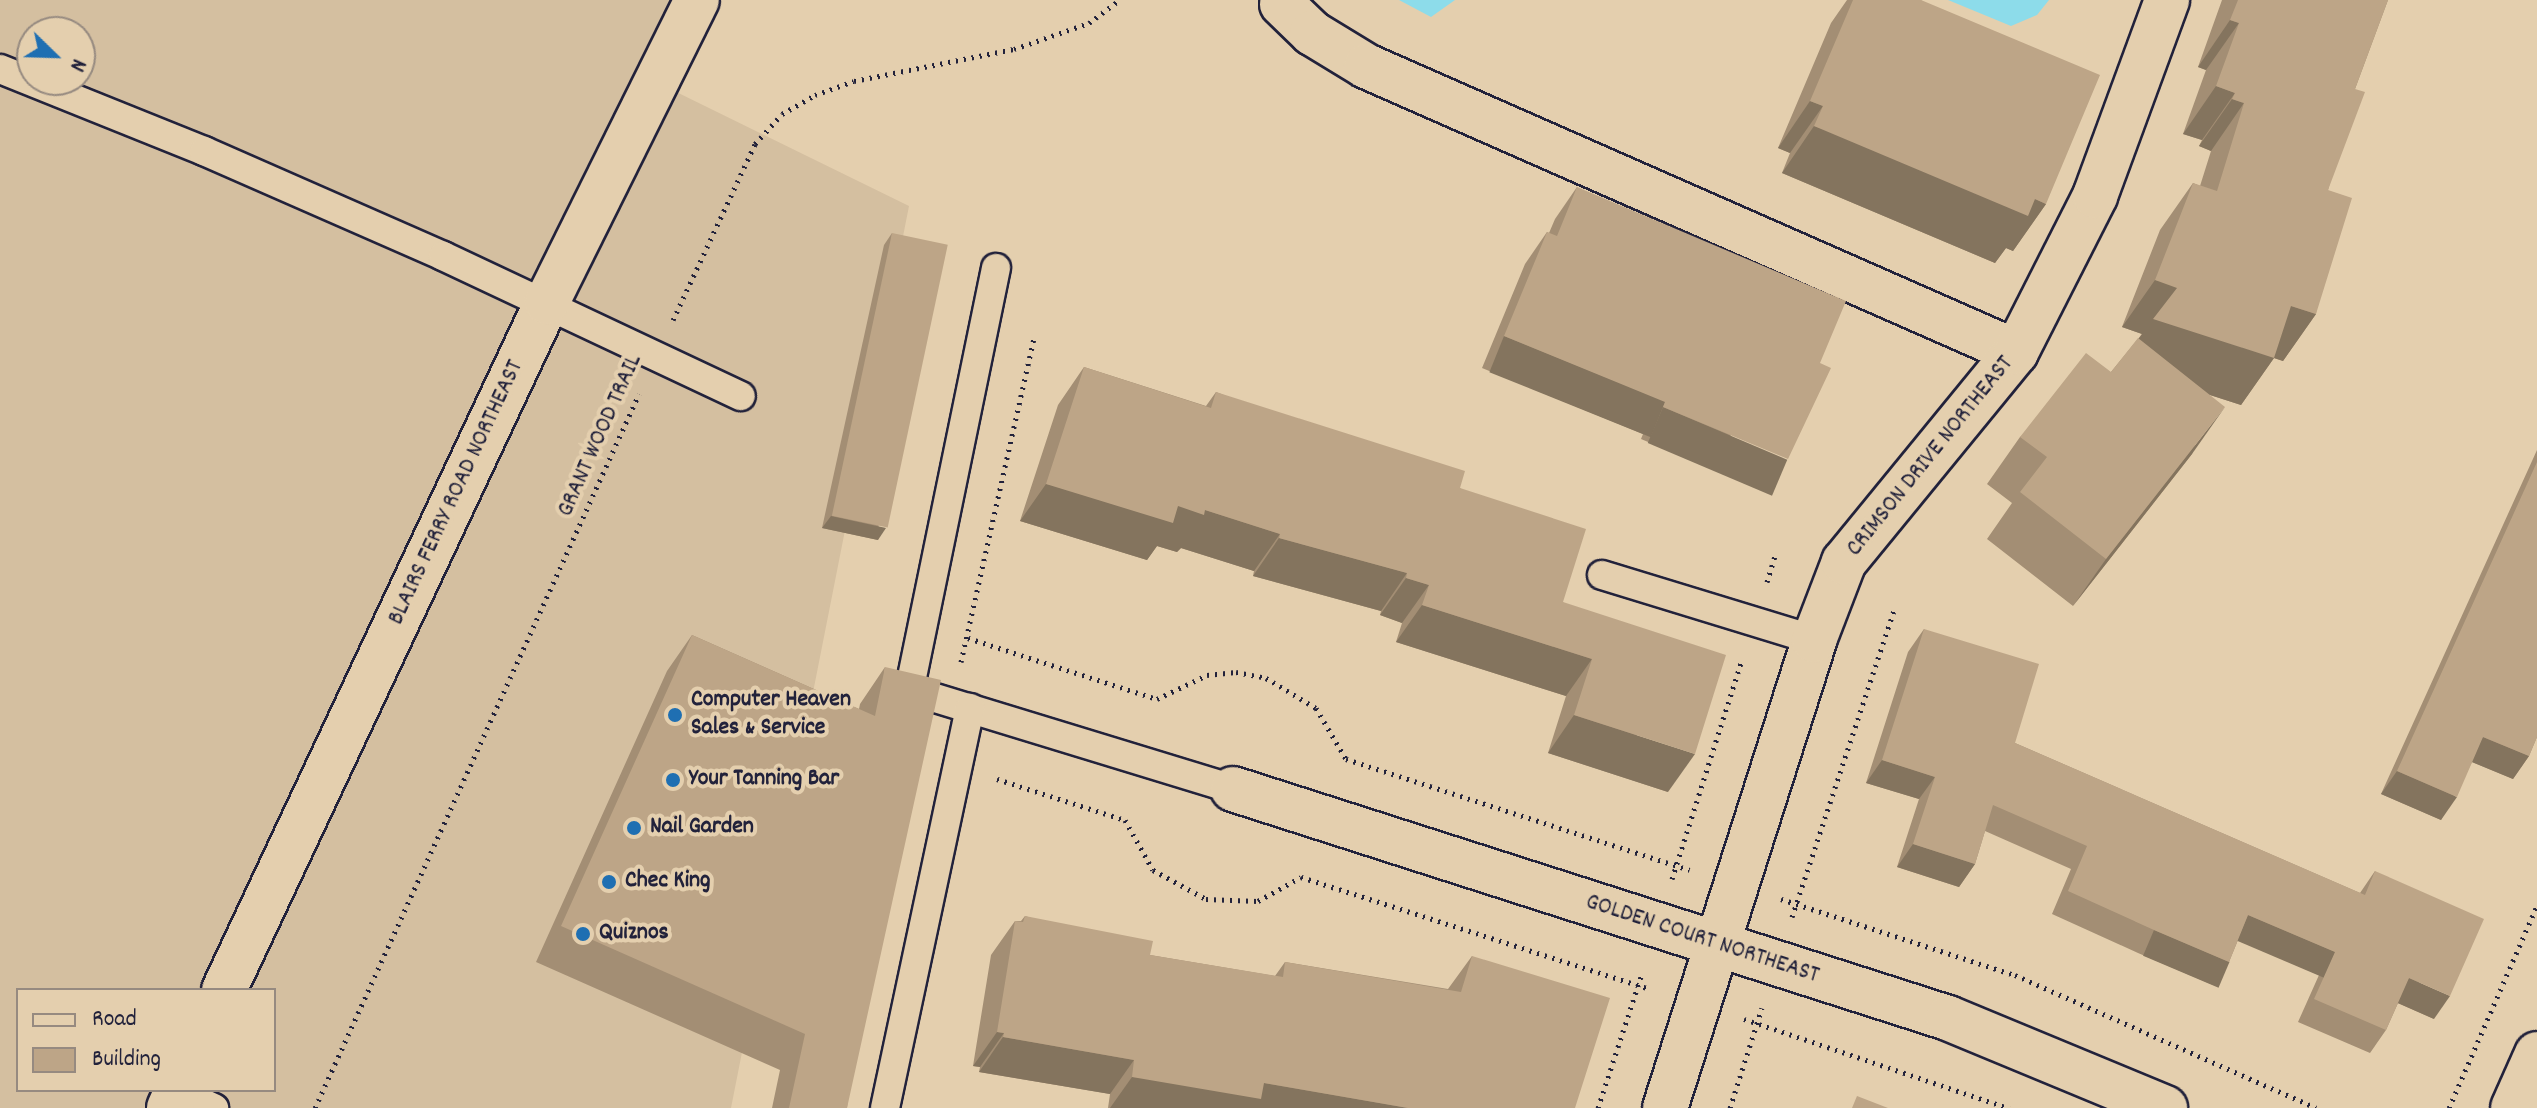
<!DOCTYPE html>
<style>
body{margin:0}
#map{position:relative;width:2537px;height:1108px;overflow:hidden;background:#e4cfae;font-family:Dekko,sans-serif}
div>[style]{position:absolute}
.built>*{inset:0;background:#d4bfa0}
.water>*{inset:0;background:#8ddcea}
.path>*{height:5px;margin-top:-2.5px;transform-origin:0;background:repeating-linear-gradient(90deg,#22223b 0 2px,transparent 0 8px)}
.roads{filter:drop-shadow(2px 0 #22223b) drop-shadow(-2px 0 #22223b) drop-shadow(0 2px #22223b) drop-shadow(0 -2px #22223b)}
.service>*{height:28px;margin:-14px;padding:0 14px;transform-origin:14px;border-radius:14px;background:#e4cfae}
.minor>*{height:44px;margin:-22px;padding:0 22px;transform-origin:22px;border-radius:22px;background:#e4cfae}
.secondary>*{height:44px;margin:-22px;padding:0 22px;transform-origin:22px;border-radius:22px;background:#e4cfae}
.wall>*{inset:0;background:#a38e74}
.shaded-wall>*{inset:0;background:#84745e;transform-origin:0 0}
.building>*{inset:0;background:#bda587;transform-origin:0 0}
.dots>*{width:22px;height:22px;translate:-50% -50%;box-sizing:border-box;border:4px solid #e4cfae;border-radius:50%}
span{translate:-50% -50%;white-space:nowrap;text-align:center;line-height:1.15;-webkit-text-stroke:8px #e4cfae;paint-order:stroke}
.street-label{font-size:24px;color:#22223b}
.poi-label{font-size:24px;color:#22223b;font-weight:700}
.left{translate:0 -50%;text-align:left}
.legend{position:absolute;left:16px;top:988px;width:260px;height:104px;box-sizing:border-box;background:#e4cfae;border:2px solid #968a80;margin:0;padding:10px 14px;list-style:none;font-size:24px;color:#22223b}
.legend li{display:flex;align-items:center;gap:16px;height:40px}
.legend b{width:40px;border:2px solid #968a80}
.north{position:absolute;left:16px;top:16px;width:80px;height:80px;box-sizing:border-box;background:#e4cfae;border:2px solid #968a80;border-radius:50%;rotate:113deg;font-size:22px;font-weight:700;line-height:32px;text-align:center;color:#22223b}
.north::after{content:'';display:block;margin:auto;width:28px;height:36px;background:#1f6fb2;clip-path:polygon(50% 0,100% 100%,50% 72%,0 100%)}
</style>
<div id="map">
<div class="built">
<div style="clip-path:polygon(evenodd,0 0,697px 0,656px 82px,909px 206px,731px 1108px,0 1108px,0 0,32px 32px,80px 32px,80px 80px,32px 80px,32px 32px,0 0,18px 990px,274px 990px,274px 1090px,18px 1090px,18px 990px)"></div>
</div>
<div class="water">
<div style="clip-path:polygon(1399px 0,1455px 0,1431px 17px)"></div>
<div style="clip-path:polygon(1948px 0,2049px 0,2037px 15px,2011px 26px)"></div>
</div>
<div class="path">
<div style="left:673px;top:320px;width:194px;rotate:-65deg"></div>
<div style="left:755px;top:144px;width:40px;rotate:-48deg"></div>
<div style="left:782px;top:114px;width:38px;rotate:-30deg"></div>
<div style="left:815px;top:95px;width:41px;rotate:-19.7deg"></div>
<div style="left:854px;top:81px;width:163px;rotate:-11.3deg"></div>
<div style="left:1014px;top:49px;width:79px;rotate:-19.1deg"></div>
<div style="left:1089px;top:23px;width:39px;rotate:-37deg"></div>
<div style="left:1767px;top:582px;width:27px;rotate:-73deg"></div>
<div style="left:968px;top:638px;width:199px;rotate:17.9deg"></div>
<div style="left:1157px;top:699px;width:55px;rotate:-25.6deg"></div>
<div style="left:1207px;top:675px;width:29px;rotate:-6deg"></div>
<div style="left:1236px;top:672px;width:31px;rotate:11deg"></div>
<div style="left:1266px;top:678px;width:58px;rotate:31deg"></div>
<div style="left:1316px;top:708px;width:59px;rotate:59.5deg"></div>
<div style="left:1346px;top:759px;width:361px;rotate:17.9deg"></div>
<div style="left:961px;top:662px;width:331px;rotate:-77.3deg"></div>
<div style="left:997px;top:779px;width:134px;rotate:17.8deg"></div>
<div style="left:1125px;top:820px;width:57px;rotate:60.8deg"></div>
<div style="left:1153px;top:870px;width:60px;rotate:28.7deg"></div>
<div style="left:1206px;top:899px;width:52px;rotate:2.2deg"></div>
<div style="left:1258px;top:901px;width:49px;rotate:-29.2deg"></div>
<div style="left:1301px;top:877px;width:367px;rotate:17.8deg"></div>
<div style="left:1672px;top:879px;width:230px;rotate:-72.3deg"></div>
<div style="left:1781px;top:899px;width:246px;rotate:18deg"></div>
<div style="left:2015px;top:975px;width:329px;rotate:23.8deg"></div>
<div style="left:1792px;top:917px;width:327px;rotate:-71.6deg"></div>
<div style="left:1744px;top:1019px;width:280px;rotate:18.6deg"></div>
<div style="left:315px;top:1108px;width:784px;rotate:-65.59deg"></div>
<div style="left:1598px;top:1108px;width:142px;rotate:-71.9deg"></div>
<div style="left:1730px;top:1108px;width:105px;rotate:-72.3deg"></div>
<div style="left:2449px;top:1108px;width:220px;rotate:-66.5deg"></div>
</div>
<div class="roads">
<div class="service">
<div style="left:0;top:69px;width:220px;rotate:21.9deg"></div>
<div style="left:204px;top:151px;width:261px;rotate:23.7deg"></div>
<div style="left:443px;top:256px;width:329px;rotate:25.2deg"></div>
<div style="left:996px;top:268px;width:431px;rotate:101.6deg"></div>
<div style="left:909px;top:690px;width:339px;rotate:17deg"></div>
<div style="left:1602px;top:575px;width:222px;rotate:17deg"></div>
<div style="left:177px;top:1091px;width:41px;rotate:24.7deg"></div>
<div style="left:885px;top:1108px;width:409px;rotate:-78deg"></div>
</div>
<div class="minor">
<div style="left:1282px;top:4px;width:42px;rotate:44deg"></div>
<div style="left:1312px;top:33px;width:63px;rotate:31.4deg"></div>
<div style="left:1366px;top:66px;width:710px;rotate:23.75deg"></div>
<div style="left:1233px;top:789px;width:751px;rotate:17.76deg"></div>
<div style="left:1948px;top:1018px;width:235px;rotate:22.5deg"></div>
<div style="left:1665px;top:1108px;width:491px;rotate:-72.3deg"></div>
<div style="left:1814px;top:640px;width:84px;rotate:-69deg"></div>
<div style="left:1844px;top:562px;width:271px;rotate:-50.7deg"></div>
<div style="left:2016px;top:352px;width:175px;rotate:-63.1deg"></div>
<div style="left:2095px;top:196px;width:209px;rotate:-69.8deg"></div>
<div style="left:2513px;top:1108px;width:59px;rotate:-66deg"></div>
</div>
<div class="secondary">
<div style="left:224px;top:990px;width:760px;rotate:-64.85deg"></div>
<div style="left:547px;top:302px;width:337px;rotate:-63.6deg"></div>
<div style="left:169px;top:1108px;width:20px;rotate:-66deg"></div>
</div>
</div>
<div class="wall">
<div style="clip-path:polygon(1847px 0,1921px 0,2046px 204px,2013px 251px,2006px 248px,1995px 263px,1782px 173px,1790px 153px,1778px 148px,1831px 23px)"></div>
<div style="clip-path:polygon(2222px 0,2388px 0,2355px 89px,2328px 190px,2316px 314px,2283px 361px,2274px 358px,2241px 405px,2210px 395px,2192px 454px,2073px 606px,1987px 539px,2012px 503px,1987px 484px,2020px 437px,2111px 372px,2142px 334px,2122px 327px,2160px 230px,2193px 183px,2200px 186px,2211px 151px,2199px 146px,2202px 140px,2183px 134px,2206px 70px,2198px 67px)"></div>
<div style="clip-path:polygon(1577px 187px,1765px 491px,1641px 439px,1643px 434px,1482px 368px,1525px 264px,1547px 232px,1549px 233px,1555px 219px)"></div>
<div style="clip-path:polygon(892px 233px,878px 540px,822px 528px,884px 245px)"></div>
<div style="clip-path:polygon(1084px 367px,1206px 406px,1216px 392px,1460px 488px,1563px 602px,1668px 792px,1548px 753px,1566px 696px,1396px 642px,1402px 623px,1380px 615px,1381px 611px,1253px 576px,1254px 571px,1181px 548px,1177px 552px,1157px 546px,1147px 560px,1020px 521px,1058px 405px)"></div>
<div style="clip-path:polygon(2537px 450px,2537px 737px,2529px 756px,2513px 779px,2472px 762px,2441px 820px,2381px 794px)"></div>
<div style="clip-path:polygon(1924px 629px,2015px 743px,2360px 893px,2375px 871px,2434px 1019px,2398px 1003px,2386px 1030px,2370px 1053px,2298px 1022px,2319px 975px,2238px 940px,2229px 962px,2213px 985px,2138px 953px,2052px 914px,2071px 869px,1985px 831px,1975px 864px,1959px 887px,1897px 867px,1919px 799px,1866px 783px,1908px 652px)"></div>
<div style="clip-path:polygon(692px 635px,859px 709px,860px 704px,885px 667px,847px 1108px,772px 1108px,780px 1070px,536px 962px,667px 671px)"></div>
<div style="clip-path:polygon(1025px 916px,1150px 955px,1275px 976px,1285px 962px,1448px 989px,1472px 956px,1575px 1108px,1108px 1108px,1110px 1094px,979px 1072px,980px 1067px,973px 1066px,991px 955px,1015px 921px,1021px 921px)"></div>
</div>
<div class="shaded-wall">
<div style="clip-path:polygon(2230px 20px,2239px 23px,2206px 70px,2198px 67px)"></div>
<div style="clip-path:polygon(2216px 86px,2235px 93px,2202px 140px,2183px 134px)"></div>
<div style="clip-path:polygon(2232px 99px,2244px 103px,2211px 151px,2199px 146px)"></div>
<div style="clip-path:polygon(1810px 101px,1823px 106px,1790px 153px,1778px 148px)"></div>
<div style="clip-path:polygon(1814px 126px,2035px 199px,2046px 204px,2013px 251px,2006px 248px,1995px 263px,1782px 173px)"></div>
<div style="clip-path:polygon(2155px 280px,2291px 306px,2316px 314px,2283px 361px,2274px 358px,2241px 405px,2120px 366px,2142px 334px,2122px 327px)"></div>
<div style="left:1504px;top:336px;width:174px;height:39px;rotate:22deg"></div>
<div style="left:1663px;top:407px;width:135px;height:39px;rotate:23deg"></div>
<div style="clip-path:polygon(2225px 407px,2192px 454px,2073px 606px,2106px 559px)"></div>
<div style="clip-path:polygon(1046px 484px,1205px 510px,1280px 534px,1254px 571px,1181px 548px,1177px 552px,1157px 546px,1147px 560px,1020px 521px)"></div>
<div style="clip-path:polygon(831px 516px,886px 528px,878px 540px,822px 528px)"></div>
<div style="clip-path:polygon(1279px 538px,1407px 573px,1381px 611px,1253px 576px)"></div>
<div style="clip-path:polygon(1406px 578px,1429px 585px,1402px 623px,1380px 615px)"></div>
<div style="clip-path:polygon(1422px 605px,1592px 659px,1566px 696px,1396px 642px)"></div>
<div style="clip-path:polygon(1574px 715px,1695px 754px,1668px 792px,1548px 753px)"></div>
<div style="clip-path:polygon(2483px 737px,2529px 756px,2513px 779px,2467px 760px)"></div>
<div style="clip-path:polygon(1882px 760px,1935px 777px,1919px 799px,1866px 783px)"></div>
<div style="clip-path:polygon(2397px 771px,2457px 797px,2441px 820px,2381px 794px)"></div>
<div style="clip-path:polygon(1913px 844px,1975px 864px,1959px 887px,1897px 867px)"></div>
<div style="left:2248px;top:915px;width:95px;height:28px;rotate:23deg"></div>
<div style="left:2154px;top:930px;width:82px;height:28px;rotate:23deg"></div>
<div style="clip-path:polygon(2409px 978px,2450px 996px,2434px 1019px,2393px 1001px)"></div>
<div style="clip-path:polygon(997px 1032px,1004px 1033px,980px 1067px,973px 1066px)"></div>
<div style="clip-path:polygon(1003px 1037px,1134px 1060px,1110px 1094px,979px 1072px)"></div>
<div style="clip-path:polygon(1132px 1077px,1264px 1083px,1408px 1108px,1110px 1108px)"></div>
</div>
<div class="building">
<div style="clip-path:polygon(1853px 0,1921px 0,2100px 75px,2046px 204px,2035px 199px,2028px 216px,1814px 126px,1823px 106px,1810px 101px)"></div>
<div style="clip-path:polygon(2238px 0,2388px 0,2355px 89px,2365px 92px,2328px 190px,2352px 198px,2316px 314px,2291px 306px,2274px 358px,2153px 319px,2177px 288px,2155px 280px,2193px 183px,2217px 191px,2244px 103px,2232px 99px,2235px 93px,2216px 86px,2239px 23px,2230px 20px)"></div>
<div style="clip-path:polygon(1577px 187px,1846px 301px,1820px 363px,1831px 368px,1788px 459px,1663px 407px,1665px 402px,1504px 336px,1547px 232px,1557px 236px)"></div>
<div style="left:892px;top:233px;width:57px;height:289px;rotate:12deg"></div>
<div style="clip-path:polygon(2138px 338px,2225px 407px,2106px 559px,2020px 492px,2047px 457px,2020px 437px,2086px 353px,2111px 372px)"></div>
<div style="clip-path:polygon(1084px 367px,1211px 408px,1216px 392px,1465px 471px,1460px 488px,1586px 529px,1563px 602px,1726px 655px,1695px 754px,1574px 715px,1592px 659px,1422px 605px,1429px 585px,1406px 578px,1407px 573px,1279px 538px,1280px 534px,1205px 510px,1204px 515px,1178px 506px,1173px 523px,1046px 484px)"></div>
<div style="clip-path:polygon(2537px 462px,2537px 737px,2529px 756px,2483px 737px,2457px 797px,2397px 771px)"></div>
<div style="clip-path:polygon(1924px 629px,2039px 664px,2015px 743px,2365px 895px,2375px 871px,2484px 919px,2450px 996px,2409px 978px,2386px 1030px,2314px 999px,2335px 952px,2248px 915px,2229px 962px,2154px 930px,2068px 891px,2087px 846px,1993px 805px,1975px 864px,1913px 844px,1935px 777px,1882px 760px)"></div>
<div style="clip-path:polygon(692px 635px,875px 716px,885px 667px,941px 680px,847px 1108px,789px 1108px,805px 1034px,561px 926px)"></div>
<div style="clip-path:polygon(1025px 916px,1153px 941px,1150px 955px,1283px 977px,1285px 962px,1461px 992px,1472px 956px,1610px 998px,1575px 1108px,1408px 1108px,1264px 1083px,1261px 1099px,1132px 1077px,1134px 1060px,1003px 1037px,1004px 1033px,997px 1032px,1015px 921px,1023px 922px)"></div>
<div style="clip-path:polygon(1857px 1096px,1888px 1108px,1852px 1108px)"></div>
</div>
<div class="dots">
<div style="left:675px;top:715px;background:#1f6fb2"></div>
<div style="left:673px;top:780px;background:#1f6fb2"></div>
<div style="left:634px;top:828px;background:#1f6fb2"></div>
<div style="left:609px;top:882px;background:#1f6fb2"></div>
<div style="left:583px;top:934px;background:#1f6fb2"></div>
</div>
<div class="street-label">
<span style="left:601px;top:436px;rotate:-66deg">GRANT WOOD TRAIL</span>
<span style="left:1931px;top:457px;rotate:-51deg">CRIMSON DRIVE NORTHEAST</span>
<span style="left:457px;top:493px;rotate:-65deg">BLAIRS FERRY ROAD NORTHEAST</span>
<span style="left:1702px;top:940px;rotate:18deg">GOLDEN COURT NORTHEAST</span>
</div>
<div class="poi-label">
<span class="left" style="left:691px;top:715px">Computer Heaven<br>Sales &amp; Service</span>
<span class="left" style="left:689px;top:780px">Your Tanning Bar</span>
<span class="left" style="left:650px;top:828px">Nail Garden</span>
<span class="left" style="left:625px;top:882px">Chec King</span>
<span class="left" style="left:599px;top:934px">Quiznos</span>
</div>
<ul class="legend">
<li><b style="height:10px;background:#e4cfae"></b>Road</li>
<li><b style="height:22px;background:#bda587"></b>Building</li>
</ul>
<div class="north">N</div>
</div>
